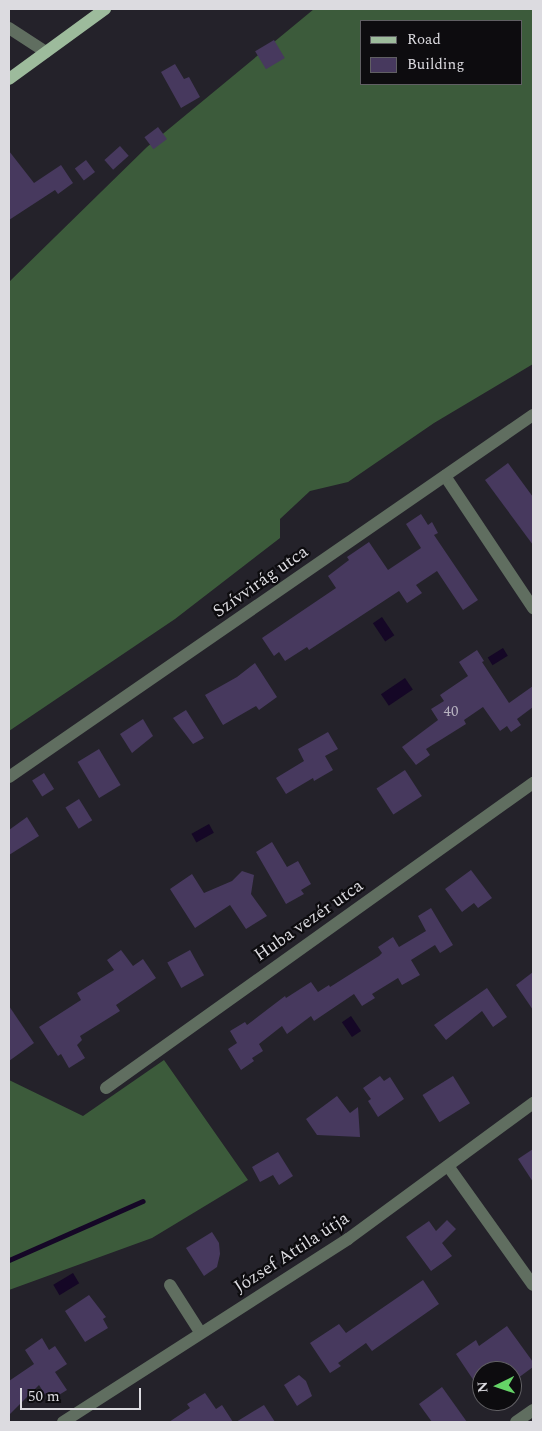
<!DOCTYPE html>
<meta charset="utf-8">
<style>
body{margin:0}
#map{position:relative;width:542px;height:1431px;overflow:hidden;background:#24222a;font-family:Spectral,serif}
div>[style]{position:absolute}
.forest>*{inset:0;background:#3c5b3b}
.water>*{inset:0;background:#150726;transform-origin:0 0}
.stream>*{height:5px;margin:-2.5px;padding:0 2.5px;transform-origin:2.5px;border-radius:2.5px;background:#150726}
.building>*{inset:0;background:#47395e;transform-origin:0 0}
.minor>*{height:12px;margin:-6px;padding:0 6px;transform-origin:6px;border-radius:6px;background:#606e60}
.major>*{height:12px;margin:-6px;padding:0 6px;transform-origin:6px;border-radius:6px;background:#9dbb9c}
span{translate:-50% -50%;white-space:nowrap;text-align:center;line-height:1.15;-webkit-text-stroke:4.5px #0d0c0f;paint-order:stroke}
.number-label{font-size:15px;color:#b7b2c0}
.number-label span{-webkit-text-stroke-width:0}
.street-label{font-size:18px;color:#dcdbe0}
.frame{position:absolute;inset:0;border:10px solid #dcdbe0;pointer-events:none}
.legend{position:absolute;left:360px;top:20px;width:162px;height:65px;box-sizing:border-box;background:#0d0c0f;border:1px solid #605f63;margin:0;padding:6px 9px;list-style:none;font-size:15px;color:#dcdbe0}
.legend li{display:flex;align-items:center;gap:10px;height:25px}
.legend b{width:25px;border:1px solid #605f63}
.north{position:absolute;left:472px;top:1361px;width:50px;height:50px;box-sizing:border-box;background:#0d0c0f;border:1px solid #605f63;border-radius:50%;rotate:266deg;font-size:14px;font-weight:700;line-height:20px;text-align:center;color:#dcdbe0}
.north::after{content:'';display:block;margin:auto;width:18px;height:22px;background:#65d467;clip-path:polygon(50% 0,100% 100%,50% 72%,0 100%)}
.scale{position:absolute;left:20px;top:1388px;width:121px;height:22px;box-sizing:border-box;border:2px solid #dcdbe0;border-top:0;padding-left:6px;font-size:15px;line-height:18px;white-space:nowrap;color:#dcdbe0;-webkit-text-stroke:4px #0d0c0f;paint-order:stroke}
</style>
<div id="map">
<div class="forest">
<div style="clip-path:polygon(evenodd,314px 9px,533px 9px,533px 364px,434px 423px,348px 482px,310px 491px,280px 519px,280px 538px,175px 619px,9px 731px,9px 282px,147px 147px,314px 9px,361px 21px,521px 21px,521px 84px,361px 84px,361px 21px)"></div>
<div style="clip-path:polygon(164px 1060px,248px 1180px,152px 1238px,9px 1290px,9px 1080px,83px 1116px)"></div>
</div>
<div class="water">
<div style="left:382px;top:617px;width:22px;height:11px;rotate:56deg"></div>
<div style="left:503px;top:648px;width:9px;height:18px;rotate:58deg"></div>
<div style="left:405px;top:678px;width:14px;height:29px;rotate:56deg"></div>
<div style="left:209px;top:824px;width:10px;height:20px;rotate:61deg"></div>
<div style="left:351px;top:1016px;width:18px;height:11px;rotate:56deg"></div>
<div style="left:73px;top:1273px;width:12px;height:23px;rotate:59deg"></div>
</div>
<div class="stream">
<div style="left:9px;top:1260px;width:146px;rotate:-23.8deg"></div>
</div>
<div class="building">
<div style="left:274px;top:40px;width:21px;height:22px;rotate:59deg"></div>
<div style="clip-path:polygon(175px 64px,184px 79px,189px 77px,200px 97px,181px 108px,161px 72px)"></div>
<div style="left:158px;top:127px;width:15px;height:17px;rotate:53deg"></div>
<div style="left:120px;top:146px;width:13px;height:21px;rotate:48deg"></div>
<div style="clip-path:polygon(9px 151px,34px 183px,61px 165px,73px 183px,58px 194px,55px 190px,9px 220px)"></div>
<div style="left:86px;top:160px;width:15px;height:14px;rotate:53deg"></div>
<div style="clip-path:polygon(508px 463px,533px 497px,533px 545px,485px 480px)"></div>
<div style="clip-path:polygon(421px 514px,428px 525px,432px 522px,438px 533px,434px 535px,478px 600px,463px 610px,437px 571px,416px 585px,422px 593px,407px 603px,399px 591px,309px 650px,307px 647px,285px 661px,279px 652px,274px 656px,262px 638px,336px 588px,328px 576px,349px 560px,347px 557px,369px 542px,388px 570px,421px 548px,406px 524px)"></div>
<div style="clip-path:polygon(477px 650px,484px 661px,482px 662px,509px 703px,533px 686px,533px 707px,517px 719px,521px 725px,511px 732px,507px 726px,500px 731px,483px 707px,464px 720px,466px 724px,426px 749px,430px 755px,416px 765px,402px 747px,438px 720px,431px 709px,444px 701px,440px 695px,468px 676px,459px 662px)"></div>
<div style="clip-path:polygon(255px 663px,277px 697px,259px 710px,256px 706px,223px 725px,205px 695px,237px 677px)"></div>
<div style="clip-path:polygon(186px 710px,204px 738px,193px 744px,173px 718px)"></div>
<div style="clip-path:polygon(143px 719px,153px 736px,132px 753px,120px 734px)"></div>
<div style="clip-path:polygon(328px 732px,338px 749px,325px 756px,333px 770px,314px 781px,313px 778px,286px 794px,276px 778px,304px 761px,298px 749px)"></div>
<div style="left:99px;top:749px;width:42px;height:25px;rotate:59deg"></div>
<div style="left:405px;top:770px;width:31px;height:34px;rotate:57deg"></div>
<div style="left:44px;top:773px;width:19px;height:14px;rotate:58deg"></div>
<div style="left:79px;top:799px;width:25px;height:16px;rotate:58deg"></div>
<div style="clip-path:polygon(27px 817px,39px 836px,9px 855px,9px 830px)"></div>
<div style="clip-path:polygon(272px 842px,287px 867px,298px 861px,311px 884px,301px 890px,304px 894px,286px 904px,256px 852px)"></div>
<div style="clip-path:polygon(471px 870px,492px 898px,478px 908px,474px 903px,462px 912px,445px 889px)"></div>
<div style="clip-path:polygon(242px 871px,254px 875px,251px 894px,267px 916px,246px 929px,230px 905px,195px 928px,170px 889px,192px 874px,204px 893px,232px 881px)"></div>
<div style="clip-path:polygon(431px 908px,453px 945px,440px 953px,435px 945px,411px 960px,420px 975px,402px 985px,398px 978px,372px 994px,375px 998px,362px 1006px,354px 994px,314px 1021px,311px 1016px,287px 1034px,282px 1026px,259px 1044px,263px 1051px,252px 1058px,254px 1061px,241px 1070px,228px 1049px,237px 1043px,230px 1031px,245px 1022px,247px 1025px,285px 996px,286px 998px,311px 982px,318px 992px,329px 985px,330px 987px,379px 956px,382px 953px,378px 947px,393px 937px,399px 947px,426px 931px,418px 916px)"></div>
<div style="clip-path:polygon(121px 950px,133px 966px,143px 959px,156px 978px,116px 1005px,120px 1011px,80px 1036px,82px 1040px,77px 1045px,85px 1058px,69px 1068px,61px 1054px,58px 1056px,39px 1027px,81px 1000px,77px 993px,114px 970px,107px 960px)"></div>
<div style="left:190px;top:950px;width:29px;height:26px;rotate:61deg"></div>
<div style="clip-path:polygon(533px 972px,533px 1010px,516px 985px)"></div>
<div style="clip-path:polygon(487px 988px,507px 1017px,493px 1027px,482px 1011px,446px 1040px,434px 1025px)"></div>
<div style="clip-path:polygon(9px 1006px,34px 1043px,9px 1061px)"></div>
<div style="clip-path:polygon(380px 1076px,384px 1081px,390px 1077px,404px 1099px,378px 1117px,368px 1101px,371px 1099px,363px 1088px)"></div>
<div style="left:453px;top:1076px;width:32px;height:36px;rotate:58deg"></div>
<div style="clip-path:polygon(337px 1096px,350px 1113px,358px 1107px,360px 1137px,317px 1135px,306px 1119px)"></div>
<div style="clip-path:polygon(533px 1149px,533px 1182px,518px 1159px)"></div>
<div style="clip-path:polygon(278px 1152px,293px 1176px,279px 1185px,273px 1175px,260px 1182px,252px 1167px)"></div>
<div style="clip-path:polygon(447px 1220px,456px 1229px,442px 1243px,452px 1256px,431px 1271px,406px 1237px,429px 1221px,436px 1231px)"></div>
<div style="clip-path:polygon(212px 1232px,219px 1243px,220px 1254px,217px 1267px,204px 1276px,186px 1248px)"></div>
<div style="clip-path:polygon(423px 1280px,439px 1304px,372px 1351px,366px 1343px,338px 1363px,341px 1366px,330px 1373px,310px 1343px,339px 1324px,346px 1333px)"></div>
<div style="clip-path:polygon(89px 1295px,106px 1317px,103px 1319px,108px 1328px,85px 1342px,65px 1311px)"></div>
<div style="clip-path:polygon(507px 1326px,533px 1362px,533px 1367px,518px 1378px,513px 1371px,482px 1371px,482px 1393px,456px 1354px,476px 1340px,479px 1346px)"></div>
<div style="clip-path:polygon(42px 1338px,49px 1350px,55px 1346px,67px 1364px,55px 1372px,67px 1390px,49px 1401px,39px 1385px,9px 1415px,9px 1381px,34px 1364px,25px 1350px)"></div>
<div style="clip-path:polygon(299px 1375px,306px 1381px,312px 1396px,297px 1406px,284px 1385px)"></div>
<div style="clip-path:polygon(442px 1387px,467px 1422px,432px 1422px,419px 1404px)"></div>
<div style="clip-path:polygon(205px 1393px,216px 1409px,222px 1405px,233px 1422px,169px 1422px,190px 1408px,187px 1404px)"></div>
<div style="clip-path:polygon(264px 1405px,275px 1422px,236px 1422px)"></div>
</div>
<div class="minor">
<div style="left:9px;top:28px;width:44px;rotate:33deg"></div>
<div style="left:445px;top:476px;width:159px;rotate:56.3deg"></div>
<div style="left:9px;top:777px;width:637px;rotate:-34.64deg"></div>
<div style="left:106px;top:1088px;width:525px;rotate:-35.54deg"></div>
<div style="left:448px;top:1166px;width:146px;rotate:54.5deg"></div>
<div style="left:170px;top:1285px;width:56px;rotate:57.4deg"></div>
<div style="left:63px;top:1422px;width:339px;rotate:-32.7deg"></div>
<div style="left:348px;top:1239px;width:230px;rotate:-36.3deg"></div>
<div style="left:516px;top:1422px;width:21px;rotate:-35deg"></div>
</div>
<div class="major">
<div style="left:9px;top:79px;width:119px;rotate:-36.1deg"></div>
</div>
<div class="number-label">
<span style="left:451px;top:712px">40</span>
</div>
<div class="street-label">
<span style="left:261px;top:582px;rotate:-35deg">Szívvirág utca</span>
<span style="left:309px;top:921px;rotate:-35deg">Huba vezér utca</span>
<span style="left:292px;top:1253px;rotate:-33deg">József Attila útja</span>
</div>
<div class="frame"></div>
<ul class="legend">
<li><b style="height:6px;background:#9dbb9c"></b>Road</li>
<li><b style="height:14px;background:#47395e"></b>Building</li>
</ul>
<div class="north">N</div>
<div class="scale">50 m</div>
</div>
